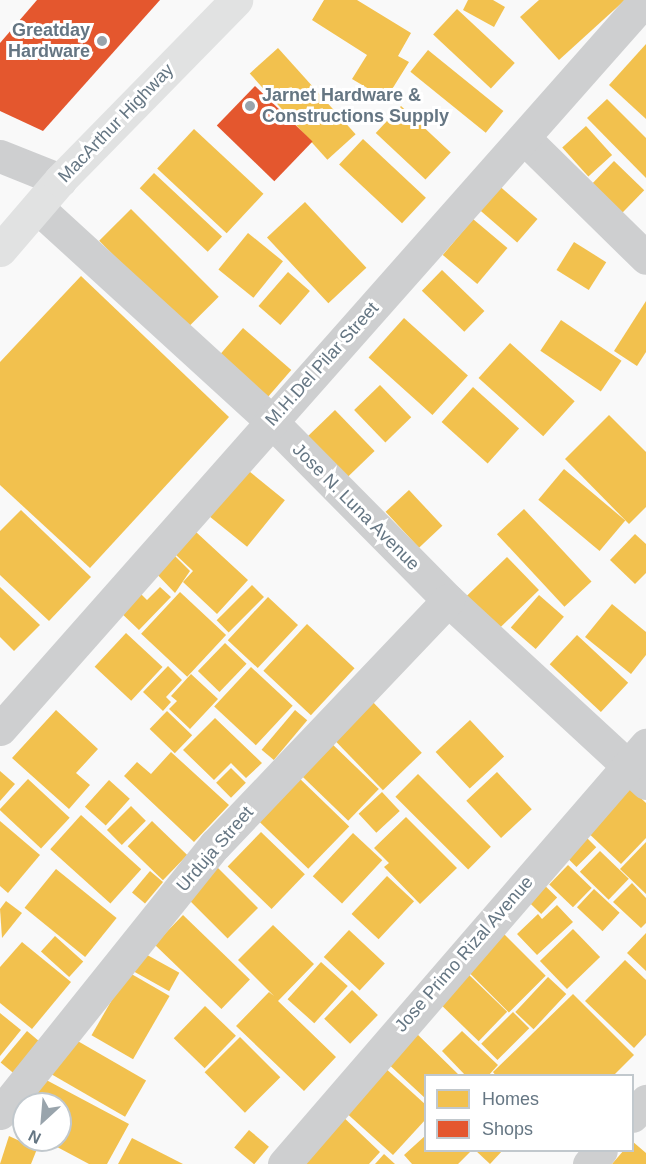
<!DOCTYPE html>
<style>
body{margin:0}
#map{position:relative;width:646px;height:1164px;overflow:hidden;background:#f9f9f9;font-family:Helvetica,sans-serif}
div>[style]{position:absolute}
.homes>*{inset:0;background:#f2c14e;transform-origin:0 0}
.shops>*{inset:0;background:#e4572e;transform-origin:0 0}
.minor>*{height:33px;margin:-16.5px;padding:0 16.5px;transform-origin:16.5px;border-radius:16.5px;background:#cecfd0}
.highway>*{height:33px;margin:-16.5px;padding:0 16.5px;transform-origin:16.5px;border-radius:16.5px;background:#e1e2e2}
.dots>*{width:16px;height:16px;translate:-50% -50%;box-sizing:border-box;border:3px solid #fff;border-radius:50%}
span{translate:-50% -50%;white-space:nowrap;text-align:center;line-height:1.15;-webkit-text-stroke:6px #fff;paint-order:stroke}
.poi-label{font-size:18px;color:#657683;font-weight:700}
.right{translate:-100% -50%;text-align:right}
.left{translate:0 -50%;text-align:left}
.street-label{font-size:18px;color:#657683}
.legend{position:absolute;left:424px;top:1074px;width:210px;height:78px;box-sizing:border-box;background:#fff;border:2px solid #c1c8cd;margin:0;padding:8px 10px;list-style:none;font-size:18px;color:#657683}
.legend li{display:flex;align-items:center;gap:12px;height:30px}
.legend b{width:30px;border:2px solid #c1c8cd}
.north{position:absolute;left:12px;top:1092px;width:60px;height:60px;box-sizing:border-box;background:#fff;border:2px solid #c1c8cd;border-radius:50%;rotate:206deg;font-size:16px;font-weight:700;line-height:24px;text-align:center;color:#657683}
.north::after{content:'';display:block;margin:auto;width:21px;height:27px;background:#99a4ac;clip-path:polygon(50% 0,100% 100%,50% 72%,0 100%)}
</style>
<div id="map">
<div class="homes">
<div style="clip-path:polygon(324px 0,357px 0,411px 33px,398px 56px,409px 62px,386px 99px,352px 79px,367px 55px,312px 20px)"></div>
<div style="clip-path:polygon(468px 0,493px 0,505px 7px,494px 27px,463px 10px)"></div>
<div style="clip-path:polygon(539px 0,625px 0,559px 60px,520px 17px)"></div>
<div style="left:457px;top:9px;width:79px;height:35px;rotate:43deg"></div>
<div style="clip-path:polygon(646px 44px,646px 119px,609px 85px)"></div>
<div style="left:278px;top:48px;width:116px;height:38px;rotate:48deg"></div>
<div style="left:428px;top:50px;width:97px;height:28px;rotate:39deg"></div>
<div style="clip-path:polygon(607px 99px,646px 138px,646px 178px,587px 118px)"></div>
<div style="left:401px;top:106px;width:68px;height:37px;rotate:43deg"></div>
<div style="left:586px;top:126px;width:39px;height:32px;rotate:48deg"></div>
<div style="left:194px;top:129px;width:95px;height:54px;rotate:43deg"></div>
<div style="left:363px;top:139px;width:86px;height:35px;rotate:43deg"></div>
<div style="left:614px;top:161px;width:42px;height:35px;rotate:44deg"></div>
<div style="left:154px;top:173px;width:93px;height:21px;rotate:43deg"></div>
<div style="left:496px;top:183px;width:55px;height:31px;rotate:41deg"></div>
<div style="left:305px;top:202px;width:90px;height:52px;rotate:47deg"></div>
<div style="left:131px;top:209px;width:124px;height:45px;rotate:45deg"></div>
<div style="left:473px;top:219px;width:45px;height:47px;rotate:40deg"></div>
<div style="left:248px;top:233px;width:45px;height:47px;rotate:39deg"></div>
<div style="left:574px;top:242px;width:38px;height:33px;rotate:32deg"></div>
<div style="left:442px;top:270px;width:59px;height:29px;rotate:44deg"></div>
<div style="left:288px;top:272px;width:29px;height:45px;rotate:41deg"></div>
<div style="clip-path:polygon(81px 276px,229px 417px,90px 568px,0 485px,0 362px)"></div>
<div style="clip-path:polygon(646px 301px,646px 352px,637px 366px,614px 351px)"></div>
<div style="left:404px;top:318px;width:86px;height:53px;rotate:42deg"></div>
<div style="left:561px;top:320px;width:73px;height:37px;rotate:34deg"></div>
<div style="left:243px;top:328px;width:64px;height:42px;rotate:41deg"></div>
<div style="left:510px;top:343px;width:87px;height:47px;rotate:42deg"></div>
<div style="left:380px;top:385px;width:45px;height:36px;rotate:46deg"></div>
<div style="left:473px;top:387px;width:62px;height:47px;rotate:42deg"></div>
<div style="left:335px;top:410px;width:57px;height:45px;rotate:46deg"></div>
<div style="clip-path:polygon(609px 415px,646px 452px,646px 507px,629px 524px,565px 459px)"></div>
<div style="left:239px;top:463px;width:59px;height:60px;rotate:39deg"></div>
<div style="left:564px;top:469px;width:80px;height:40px;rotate:40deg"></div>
<div style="left:409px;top:490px;width:49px;height:32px;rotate:47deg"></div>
<div style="left:524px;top:509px;width:99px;height:37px;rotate:47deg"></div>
<div style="clip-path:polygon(21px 510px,91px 577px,49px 621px,0 575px,0 531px)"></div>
<div style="clip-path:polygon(196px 532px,248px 580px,217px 614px,183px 582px,193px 571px,175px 554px)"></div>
<div style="clip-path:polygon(635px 534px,646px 544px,646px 573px,635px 584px,610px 560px)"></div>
<div style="clip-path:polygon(170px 551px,190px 571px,175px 593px,151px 568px)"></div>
<div style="left:507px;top:557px;width:46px;height:60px;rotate:46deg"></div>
<div style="left:252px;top:585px;width:17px;height:50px;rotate:45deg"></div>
<div style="clip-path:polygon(0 587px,40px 625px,14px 651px,0 637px)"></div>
<div style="clip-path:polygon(160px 587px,171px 597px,139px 630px,118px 610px,137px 590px,147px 600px)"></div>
<div style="left:180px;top:592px;width:63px;height:57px;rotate:43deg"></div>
<div style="left:539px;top:595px;width:33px;height:43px;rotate:41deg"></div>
<div style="left:268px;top:597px;width:41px;height:59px;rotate:43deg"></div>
<div style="clip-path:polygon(612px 604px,646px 632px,646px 655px,631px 674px,585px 637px)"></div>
<div style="left:307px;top:624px;width:65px;height:64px;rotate:43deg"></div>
<div style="left:126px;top:633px;width:50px;height:46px;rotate:43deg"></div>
<div style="left:577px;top:635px;width:70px;height:40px;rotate:43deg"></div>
<div style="left:225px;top:643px;width:30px;height:39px;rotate:44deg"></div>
<div style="clip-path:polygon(168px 666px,182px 680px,166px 697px,171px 702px,163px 711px,143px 692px)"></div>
<div style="left:251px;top:667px;width:57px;height:54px;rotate:43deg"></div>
<div style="clip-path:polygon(191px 674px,218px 699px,190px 729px,169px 709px,177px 701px,171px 696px)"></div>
<div style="left:369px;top:698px;width:76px;height:54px;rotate:46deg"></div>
<div style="clip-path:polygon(56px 710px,98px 749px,76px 773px,90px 785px,69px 809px,12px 758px)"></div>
<div style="left:295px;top:710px;width:16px;height:52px;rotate:40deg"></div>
<div style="left:167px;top:711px;width:35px;height:25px;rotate:44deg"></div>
<div style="clip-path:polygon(215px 718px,262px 763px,246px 778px,231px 763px,214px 780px,183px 750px)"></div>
<div style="left:470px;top:720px;width:50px;height:47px;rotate:47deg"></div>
<div style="left:327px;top:739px;width:72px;height:44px;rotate:44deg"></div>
<div style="clip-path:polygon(171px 752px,229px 805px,194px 842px,124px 776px,137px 762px,151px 774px)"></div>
<div style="left:231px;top:768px;width:21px;height:21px;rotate:45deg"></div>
<div style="clip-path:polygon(0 771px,15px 784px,0 801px)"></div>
<div style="left:497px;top:772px;width:51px;height:42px;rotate:47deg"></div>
<div style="left:418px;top:774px;width:103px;height:32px;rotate:45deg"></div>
<div style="left:296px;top:775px;width:74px;height:59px;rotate:44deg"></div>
<div style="left:28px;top:779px;width:57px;height:42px;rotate:43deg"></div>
<div style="left:109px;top:780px;width:28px;height:36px;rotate:42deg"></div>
<div style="clip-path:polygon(626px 784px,646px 803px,646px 838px,621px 864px,583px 828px)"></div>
<div style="left:382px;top:792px;width:26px;height:32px;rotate:47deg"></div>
<div style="left:131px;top:806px;width:21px;height:34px;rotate:45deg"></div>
<div style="left:81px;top:815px;width:81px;height:46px;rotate:42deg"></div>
<div style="clip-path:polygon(406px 817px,457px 868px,420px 904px,384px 867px,389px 863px,374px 848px)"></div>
<div style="clip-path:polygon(0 821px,40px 855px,8px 893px,0 886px)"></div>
<div style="left:152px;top:821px;width:49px;height:35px;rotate:44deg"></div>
<div style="left:580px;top:831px;width:23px;height:28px;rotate:45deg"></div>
<div style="left:261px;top:832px;width:61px;height:48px;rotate:44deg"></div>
<div style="left:353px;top:833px;width:40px;height:59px;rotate:43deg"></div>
<div style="clip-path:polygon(646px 842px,646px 894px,620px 869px)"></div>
<div style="left:600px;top:851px;width:40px;height:29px;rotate:44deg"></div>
<div style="left:568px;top:865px;width:33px;height:27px;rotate:44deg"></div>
<div style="left:217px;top:867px;width:58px;height:43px;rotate:45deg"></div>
<div style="left:56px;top:869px;width:78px;height:50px;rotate:39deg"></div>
<div style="left:150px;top:871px;width:17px;height:28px;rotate:40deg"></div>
<div style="left:387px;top:876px;width:37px;height:52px;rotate:43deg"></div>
<div style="left:537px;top:878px;width:28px;height:23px;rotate:44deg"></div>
<div style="clip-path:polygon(632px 883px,646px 898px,646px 923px,641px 928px,613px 902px)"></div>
<div style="left:594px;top:889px;width:35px;height:25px;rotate:43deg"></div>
<div style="clip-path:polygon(6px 901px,22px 913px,2px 938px,0 909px)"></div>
<div style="clip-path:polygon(557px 905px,573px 922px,537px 955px,517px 934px,538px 914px,542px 919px)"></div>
<div style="left:183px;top:915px;width:93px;height:41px;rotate:44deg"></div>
<div style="clip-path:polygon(273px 925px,314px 964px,278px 1001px,336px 1057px,304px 1091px,236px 1026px,269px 992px,274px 996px,238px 960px)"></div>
<div style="left:573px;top:929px;width:39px;height:46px;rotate:46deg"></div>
<div style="left:349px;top:930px;width:49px;height:37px;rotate:43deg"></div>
<div style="clip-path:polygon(646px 933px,646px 971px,627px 953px)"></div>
<div style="left:504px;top:934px;width:59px;height:52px;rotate:45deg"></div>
<div style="left:55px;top:936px;width:38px;height:21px;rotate:42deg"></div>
<div style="clip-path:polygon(22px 942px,71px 982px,32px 1029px,0 1003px,0 967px)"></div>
<div style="left:140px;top:951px;width:45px;height:21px;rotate:29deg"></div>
<div style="clip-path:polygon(625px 960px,646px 980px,646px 1035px,634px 1048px,585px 1001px)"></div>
<div style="left:321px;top:962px;width:36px;height:50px;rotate:42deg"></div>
<div style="left:464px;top:970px;width:60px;height:41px;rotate:44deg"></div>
<div style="left:128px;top:972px;width:48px;height:73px;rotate:30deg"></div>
<div style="left:548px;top:977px;width:25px;height:48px;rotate:43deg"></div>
<div style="left:352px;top:990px;width:36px;height:40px;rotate:44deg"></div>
<div style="clip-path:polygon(573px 994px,634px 1055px,613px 1076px,496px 1076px,493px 1072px)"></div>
<div style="left:205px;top:1006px;width:43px;height:45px;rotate:44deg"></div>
<div style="left:513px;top:1012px;width:23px;height:45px;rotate:45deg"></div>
<div style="clip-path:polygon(0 1013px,21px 1030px,0 1056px)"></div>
<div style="clip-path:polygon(413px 1030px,460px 1076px,426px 1076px,426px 1099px,384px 1060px)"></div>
<div style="left:27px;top:1031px;width:17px;height:41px;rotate:40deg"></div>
<div style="clip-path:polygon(462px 1031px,498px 1065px,488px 1076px,466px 1076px,442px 1051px)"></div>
<div style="left:69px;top:1036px;width:89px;height:42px;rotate:30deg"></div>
<div style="left:240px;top:1037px;width:57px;height:50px;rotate:45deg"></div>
<div style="clip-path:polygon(383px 1066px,426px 1105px,426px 1119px,393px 1155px,343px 1110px)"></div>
<div style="clip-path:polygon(35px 1074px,129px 1124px,107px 1164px,89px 1164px,44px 1140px,60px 1140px,60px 1104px,24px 1104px,24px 1129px,10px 1122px)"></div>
<div style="clip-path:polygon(339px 1113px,380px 1152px,369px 1164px,306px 1164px,297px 1156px)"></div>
<div style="left:249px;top:1130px;width:26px;height:23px;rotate:40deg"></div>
<div style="clip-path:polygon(426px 1135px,426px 1150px,472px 1150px,458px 1164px,412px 1164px,404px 1155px)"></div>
<div style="clip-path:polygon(9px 1136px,37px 1149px,31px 1164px,0 1164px)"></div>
<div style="clip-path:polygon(132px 1138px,183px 1164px,118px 1164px)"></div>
<div style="clip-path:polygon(632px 1141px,646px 1153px,646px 1164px,612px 1164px,624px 1150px,632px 1150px)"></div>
<div style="clip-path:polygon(475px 1150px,503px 1150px,490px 1164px)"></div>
<div style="clip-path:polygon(384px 1154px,395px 1164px,375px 1164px)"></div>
</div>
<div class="shops">
<div style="clip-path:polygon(37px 0,160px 0,43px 131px,0 111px,0 43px)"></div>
<div style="left:255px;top:86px;width:80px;height:55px;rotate:44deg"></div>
</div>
<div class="minor">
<div style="left:524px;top:138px;width:171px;rotate:44.5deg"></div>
<div style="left:0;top:156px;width:65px;rotate:21.8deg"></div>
<div style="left:38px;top:208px;width:314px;rotate:42.4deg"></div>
<div style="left:270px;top:420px;width:253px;rotate:45.3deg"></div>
<div style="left:448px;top:600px;width:270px;rotate:42.7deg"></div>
<div style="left:0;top:729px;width:973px;rotate:-48.5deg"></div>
<div style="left:0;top:1113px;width:344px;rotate:-51.3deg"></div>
<div style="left:215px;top:845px;width:338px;rotate:-46.4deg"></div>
<div style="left:632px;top:1116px;width:21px;rotate:-47deg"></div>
<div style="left:284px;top:1164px;width:554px;rotate:-49.17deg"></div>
<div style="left:589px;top:1164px;width:18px;rotate:-49deg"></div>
</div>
<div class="highway">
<div style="left:0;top:250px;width:92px;rotate:-49.4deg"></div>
<div style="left:60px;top:180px;width:252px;rotate:-45.6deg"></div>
</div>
<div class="dots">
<div style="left:102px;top:41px;background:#99a4ac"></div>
<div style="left:250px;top:106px;background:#99a4ac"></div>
</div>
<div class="poi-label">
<span class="right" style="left:90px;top:41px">Greatday<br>Hardware</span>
<span class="left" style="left:262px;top:106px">Jarnet Hardware &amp;<br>Constructions Supply</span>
</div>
<div class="street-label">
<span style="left:116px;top:123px;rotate:-46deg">MacArthur Highway</span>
<span style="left:322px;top:364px;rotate:-48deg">M.H.Del Pilar Street</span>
<span style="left:356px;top:507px;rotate:45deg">Jose N. Luna Avenue</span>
<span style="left:215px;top:849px;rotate:-49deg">Urduja Street</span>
<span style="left:464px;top:954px;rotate:-49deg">Jose Primo Rizal Avenue</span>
</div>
<ul class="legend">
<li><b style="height:16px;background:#f2c14e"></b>Homes</li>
<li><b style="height:16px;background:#e4572e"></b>Shops</li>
</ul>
<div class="north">N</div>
</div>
